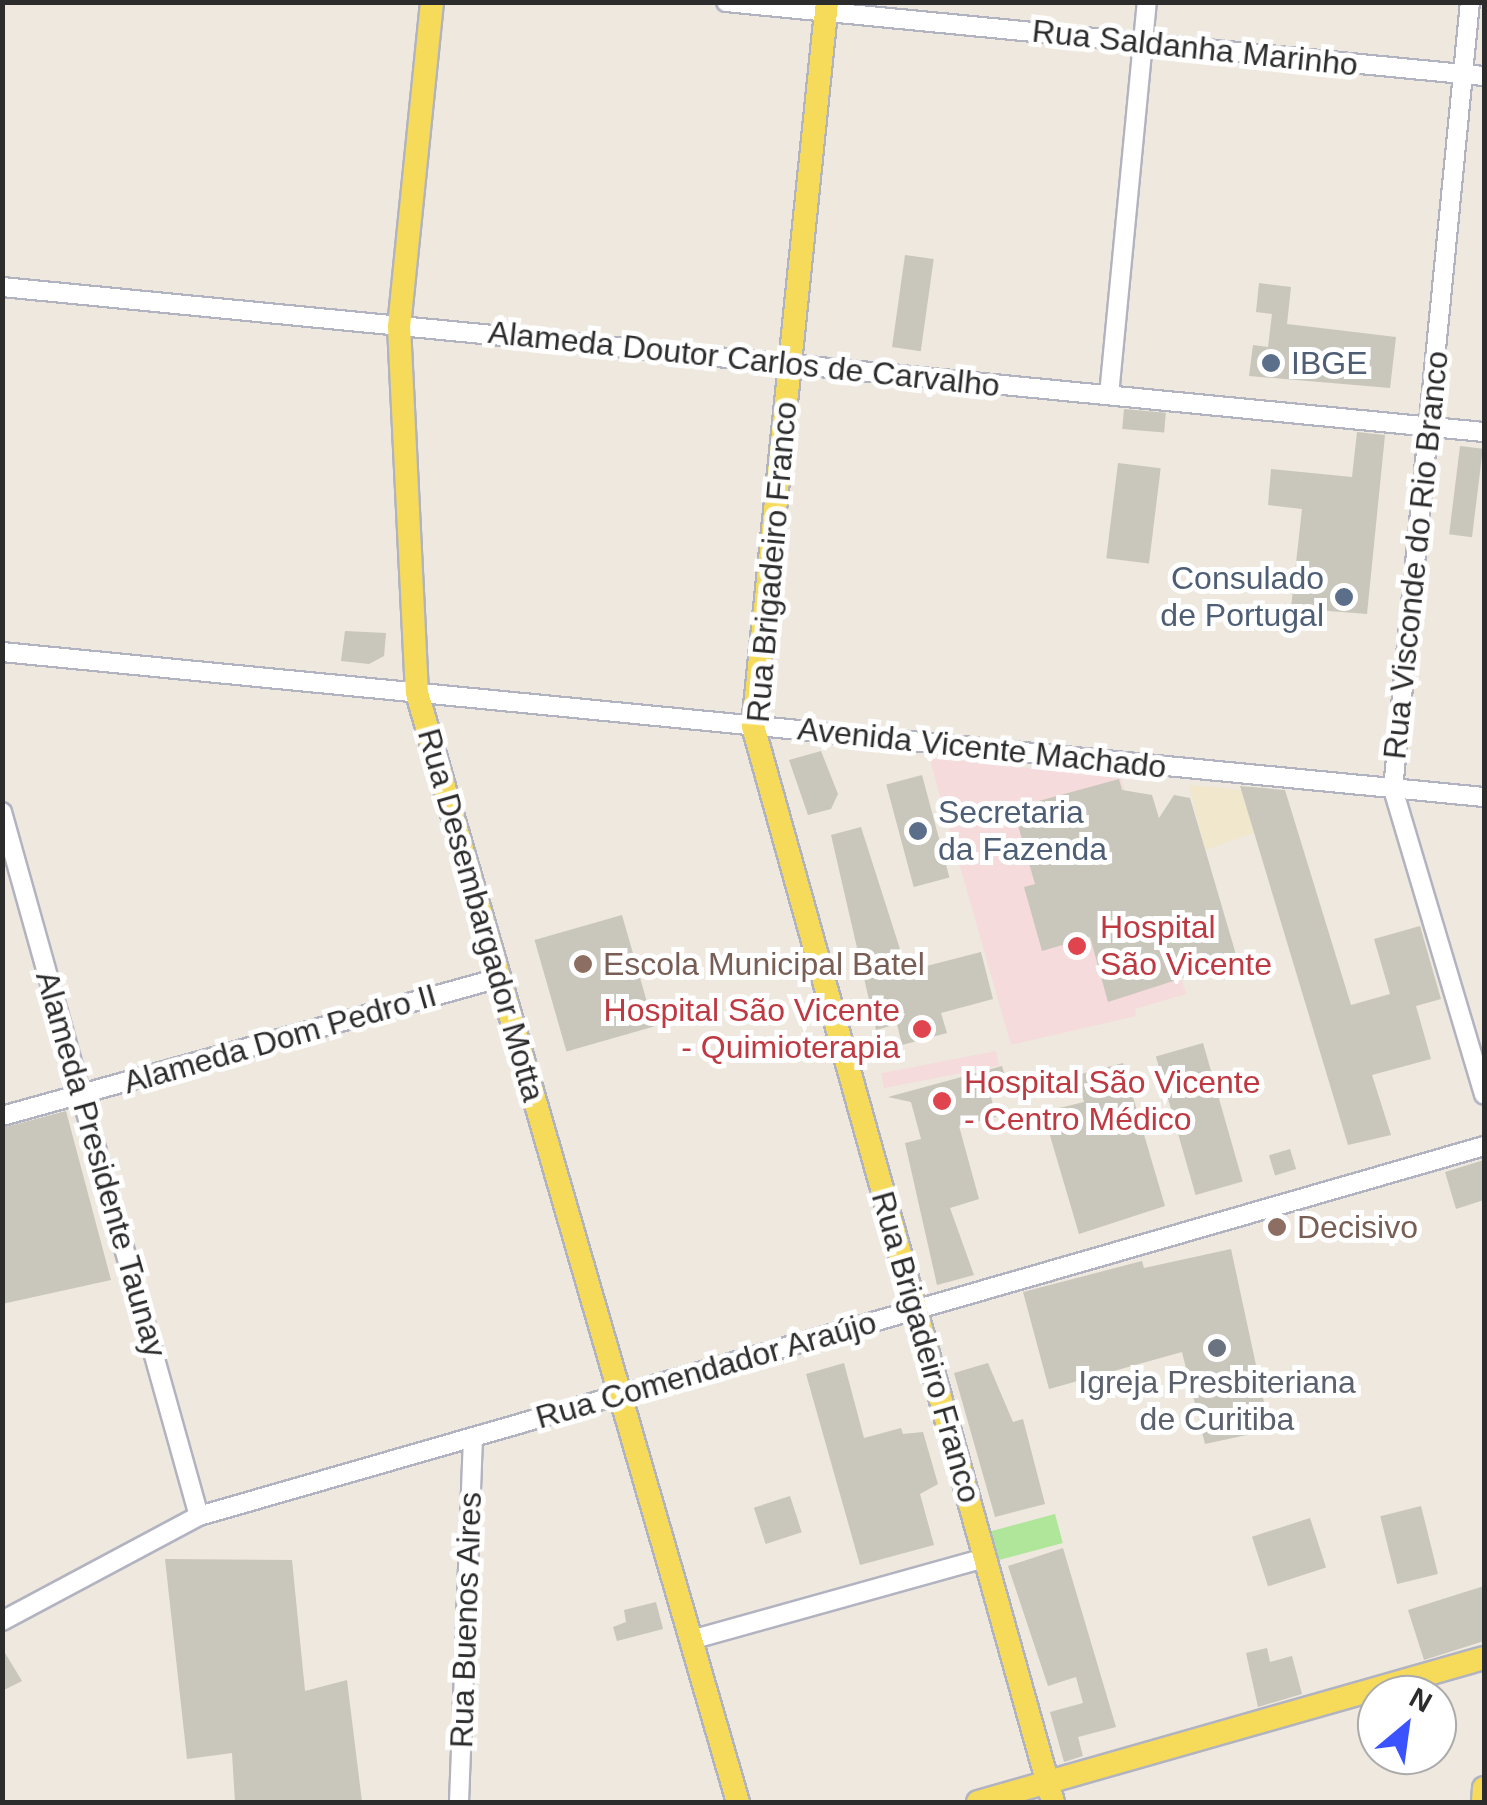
<!DOCTYPE html>
<meta charset="utf-8">
<style>
body{margin:0}
#map{position:relative;width:1487px;height:1805px;overflow:hidden;background:#eee8de;font-family:Helvetica,sans-serif}
div>[style]{position:absolute}
.education>*{inset:0;background:#f0e7cd}
.medical>*{inset:0;background:#f5dbdb;transform-origin:0 0}
.green>*{inset:0;background:#afe699;transform-origin:0 0}
.building>*{inset:0;background:#c9c6bc;transform-origin:0 0}
.roads{filter:drop-shadow(2px 0 #b2b3c0) drop-shadow(-2px 0 #b2b3c0) drop-shadow(0 2px #b2b3c0) drop-shadow(0 -2px #b2b3c0)}
.minor>*{height:18px;margin:-9px;padding:0 9px;transform-origin:9px;border-radius:9px;background:#fff}
.major>*{height:22px;margin:-11px;padding:0 11px;transform-origin:11px;border-radius:11px;background:#f6db5b}
.dots>*{width:28px;height:28px;translate:-50% -50%;box-sizing:border-box;border:5px solid #fff;border-radius:50%}
span{translate:-50% -50%;white-space:nowrap;text-align:center;line-height:1.15;-webkit-text-stroke:10px #fff;paint-order:stroke}
.street-label{font-size:32px;color:#2c2c2c}
.service-label{font-size:32px;color:#4e5e75}
.left{translate:0 -50%;text-align:left}
.right{translate:-100% -50%;text-align:right}
.health-label{font-size:32px;color:#be3a42}
.education-label{font-size:32px;color:#785e54}
.worship-label{font-size:32px;color:#5b616d}
.frame{position:absolute;inset:0;border:5px solid #2c2c2c;pointer-events:none}
.north{position:absolute;left:1357px;top:1675px;width:100px;height:100px;box-sizing:border-box;background:#fff;border:2px solid #ababab;border-radius:50%;rotate:29deg;font-size:28px;font-weight:700;line-height:40px;text-align:center;color:#2c2c2c}
.north::after{content:'';display:block;margin:auto;width:35px;height:45px;background:#3a53ff;clip-path:polygon(50% 0,100% 100%,50% 72%,0 100%)}
</style>
<div id="map">
<div class="education">
<div style="clip-path:polygon(1189px 785px,1252px 791px,1265px 829px,1205px 850px)"></div>
</div>
<div class="medical">
<div style="clip-path:polygon(929px 757px,1121px 778px,1186px 994px,1135px 1009px,1136px 1016px,1011px 1045px)"></div>
<div style="left:996px;top:1051px;width:15px;height:117px;rotate:79deg"></div>
</div>
<div class="green">
<div style="left:1055px;top:1514px;width:30px;height:73px;rotate:75deg"></div>
</div>
<div class="building">
<div style="left:905px;top:255px;width:29px;height:93px;rotate:8deg"></div>
<div style="clip-path:polygon(1259px 283px,1291px 287px,1287px 324px,1396px 337px,1390px 388px,1249px 376px,1253px 345px,1268px 347px,1272px 314px,1256px 312px)"></div>
<div style="left:1124px;top:409px;width:42px;height:20px;rotate:5deg"></div>
<div style="clip-path:polygon(1357px 432px,1385px 435px,1367px 614px,1291px 608px,1302px 509px,1268px 505px,1271px 469px,1352px 477px)"></div>
<div style="left:1460px;top:446px;width:23px;height:89px;rotate:7deg"></div>
<div style="left:1118px;top:463px;width:43px;height:96px;rotate:7deg"></div>
<div style="clip-path:polygon(345px 631px,386px 633px,384px 656px,369px 664px,341px 661px)"></div>
<div style="clip-path:polygon(821px 751px,838px 794px,831px 809px,808px 815px,789px 760px)"></div>
<div style="left:922px;top:775px;width:106px;height:37px;rotate:75deg"></div>
<div style="clip-path:polygon(1119px 779px,1122px 790px,1152px 795px,1159px 818px,1174px 795px,1190px 798px,1242px 975px,1224px 980px,1220px 966px,1108px 1002px,1090px 937px,1042px 951px,1024px 887px,1035px 884px,1013px 808px)"></div>
<div style="clip-path:polygon(1240px 786px,1285px 790px,1351px 1005px,1390px 994px,1374px 939px,1420px 926px,1441px 999px,1416px 1006px,1431px 1059px,1372px 1075px,1391px 1135px,1348px 1145px)"></div>
<div style="clip-path:polygon(861px 827px,907px 971px,981px 952px,993px 999px,941px 1013px,947px 1033px,902px 1045px,897px 1024px,876px 1030px,831px 835px)"></div>
<div style="left:622px;top:915px;width:116px;height:91px;rotate:74deg"></div>
<div style="left:1203px;top:1043px;width:144px;height:49px;rotate:74deg"></div>
<div style="clip-path:polygon(1123px 1063px,1165px 1206px,1079px 1234px,1043px 1112px,1084px 1102px,1077px 1075px)"></div>
<div style="clip-path:polygon(1002px 1066px,1006px 1080px,988px 1085px,996px 1117px,959px 1126px,979px 1199px,950px 1208px,974px 1275px,937px 1285px,905px 1143px,921px 1139px,911px 1102px,888px 1097px)"></div>
<div style="clip-path:polygon(66px 1111px,111px 1280px,2px 1304px,2px 1128px)"></div>
<div style="left:1290px;top:1149px;width:21px;height:22px;rotate:73deg"></div>
<div style="clip-path:polygon(1484px 1160px,1484px 1200px,1456px 1209px,1445px 1172px)"></div>
<div style="clip-path:polygon(1231px 1249px,1270px 1430px,1205px 1444px,1182px 1352px,1049px 1389px,1023px 1292px,1142px 1261px,1144px 1268px)"></div>
<div style="clip-path:polygon(844px 1363px,864px 1438px,901px 1428px,903px 1434px,923px 1432px,938px 1484px,920px 1494px,934px 1545px,860px 1565px,806px 1374px)"></div>
<div style="clip-path:polygon(988px 1363px,1013px 1422px,1023px 1419px,1045px 1504px,995px 1517px,954px 1373px)"></div>
<div style="left:790px;top:1496px;width:38px;height:38px;rotate:72deg"></div>
<div style="left:1421px;top:1506px;width:70px;height:42px;rotate:76deg"></div>
<div style="left:1310px;top:1518px;width:52px;height:61px;rotate:72deg"></div>
<div style="clip-path:polygon(1063px 1548px,1116px 1727px,1078px 1737px,1083px 1756px,1064px 1762px,1050px 1712px,1083px 1703px,1076px 1677px,1048px 1686px,1008px 1566px)"></div>
<div style="clip-path:polygon(165px 1559px,292px 1560px,305px 1691px,347px 1680px,362px 1802px,235px 1802px,232px 1753px,187px 1759px)"></div>
<div style="clip-path:polygon(1484px 1586px,1484px 1641px,1424px 1660px,1408px 1610px)"></div>
<div style="clip-path:polygon(656px 1602px,663px 1629px,617px 1641px,613px 1627px,626px 1622px,624px 1610px)"></div>
<div style="clip-path:polygon(2px 1648px,22px 1681px,2px 1691px)"></div>
<div style="clip-path:polygon(1267px 1648px,1270px 1662px,1292px 1656px,1302px 1694px,1258px 1707px,1246px 1653px)"></div>
</div>
<div class="roads">
<div class="minor">
<div style="left:726px;top:2px;width:762px;rotate:5.58deg"></div>
<div style="left:1470px;top:2px;width:791px;rotate:95.59deg"></div>
<div style="left:1393px;top:789px;width:319px;rotate:73.4deg"></div>
<div style="left:2px;top:287px;width:1489px;rotate:5.59deg"></div>
<div style="left:1109px;top:395px;width:395px;rotate:-84.5deg"></div>
<div style="left:2px;top:652px;width:1489px;rotate:5.59deg"></div>
<div style="left:2px;top:812px;width:731px;rotate:74.37deg"></div>
<div style="left:2px;top:1116px;width:516px;rotate:-15.52deg"></div>
<div style="left:2px;top:1621px;width:223px;rotate:-28.1deg"></div>
<div style="left:199px;top:1516px;width:1337px;rotate:-16.06deg"></div>
<div style="left:691px;top:1640px;width:305px;rotate:-15.6deg"></div>
<div style="left:459px;top:1802px;width:365px;rotate:-87.8deg"></div>
</div>
<div class="major">
<div style="left:432px;top:2px;width:326px;rotate:95.8deg"></div>
<div style="left:399px;top:326px;width:367px;rotate:87.2deg"></div>
<div style="left:417px;top:693px;width:1155px;rotate:73.86deg"></div>
<div style="left:827px;top:2px;width:728px;rotate:95.84deg"></div>
<div style="left:753px;top:726px;width:1117px;rotate:74.42deg"></div>
<div style="left:978px;top:1802px;width:526px;rotate:-15.89deg"></div>
<div style="left:1483px;top:1802px;width:14px;rotate:-86deg"></div>
</div>
</div>
<div class="dots">
<div style="left:1271px;top:363px;background:#5c6f8a"></div>
<div style="left:1344px;top:597px;background:#5c6f8a"></div>
<div style="left:918px;top:831px;background:#5c6f8a"></div>
<div style="left:1077px;top:946px;background:#e0444e"></div>
<div style="left:583px;top:964px;background:#8d6e63"></div>
<div style="left:922px;top:1029px;background:#e0444e"></div>
<div style="left:942px;top:1101px;background:#e0444e"></div>
<div style="left:1277px;top:1227px;background:#8d6e63"></div>
<div style="left:1217px;top:1348px;background:#6b7280"></div>
</div>
<div class="street-label">
<span style="left:1195px;top:48px;rotate:6deg">Rua Saldanha Marinho</span>
<span style="left:744px;top:359px;rotate:6deg">Alameda Doutor Carlos de Carvalho</span>
<span style="left:1416px;top:555px;rotate:-84deg">Rua Visconde do Rio Branco</span>
<span style="left:772px;top:562px;rotate:-85deg">Rua Brigadeiro Franco</span>
<span style="left:982px;top:748px;rotate:6deg">Avenida Vicente Machado</span>
<span style="left:481px;top:915px;rotate:74deg">Rua Desembargador Motta</span>
<span style="left:280px;top:1039px;rotate:-16deg">Alameda Dom Pedro II</span>
<span style="left:101px;top:1164px;rotate:74deg">Alameda Presidente Taunay</span>
<span style="left:926px;top:1347px;rotate:74deg">Rua Brigadeiro Franco</span>
<span style="left:706px;top:1370px;rotate:-16deg">Rua Comendador Araújo</span>
<span style="left:466px;top:1620px;rotate:-88deg">Rua Buenos Aires</span>
</div>
<div class="service-label">
<span class="left" style="left:1291px;top:363px">IBGE</span>
<span class="right" style="left:1324px;top:597px">Consulado<br>de Portugal</span>
<span class="left" style="left:938px;top:831px">Secretaria<br>da Fazenda</span>
</div>
<div class="health-label">
<span class="left" style="left:1100px;top:946px">Hospital<br>São Vicente</span>
<span class="right" style="left:900px;top:1029px">Hospital São Vicente<br>- Quimioterapia</span>
<span class="left" style="left:964px;top:1101px">Hospital São Vicente<br>- Centro Médico</span>
</div>
<div class="education-label">
<span class="left" style="left:603px;top:964px">Escola Municipal Batel</span>
<span class="left" style="left:1297px;top:1227px">Decisivo</span>
</div>
<div class="worship-label">
<span style="left:1217px;top:1401px">Igreja Presbiteriana<br>de Curitiba</span>
</div>
<div class="frame"></div>
<div class="north">N</div>
</div>
